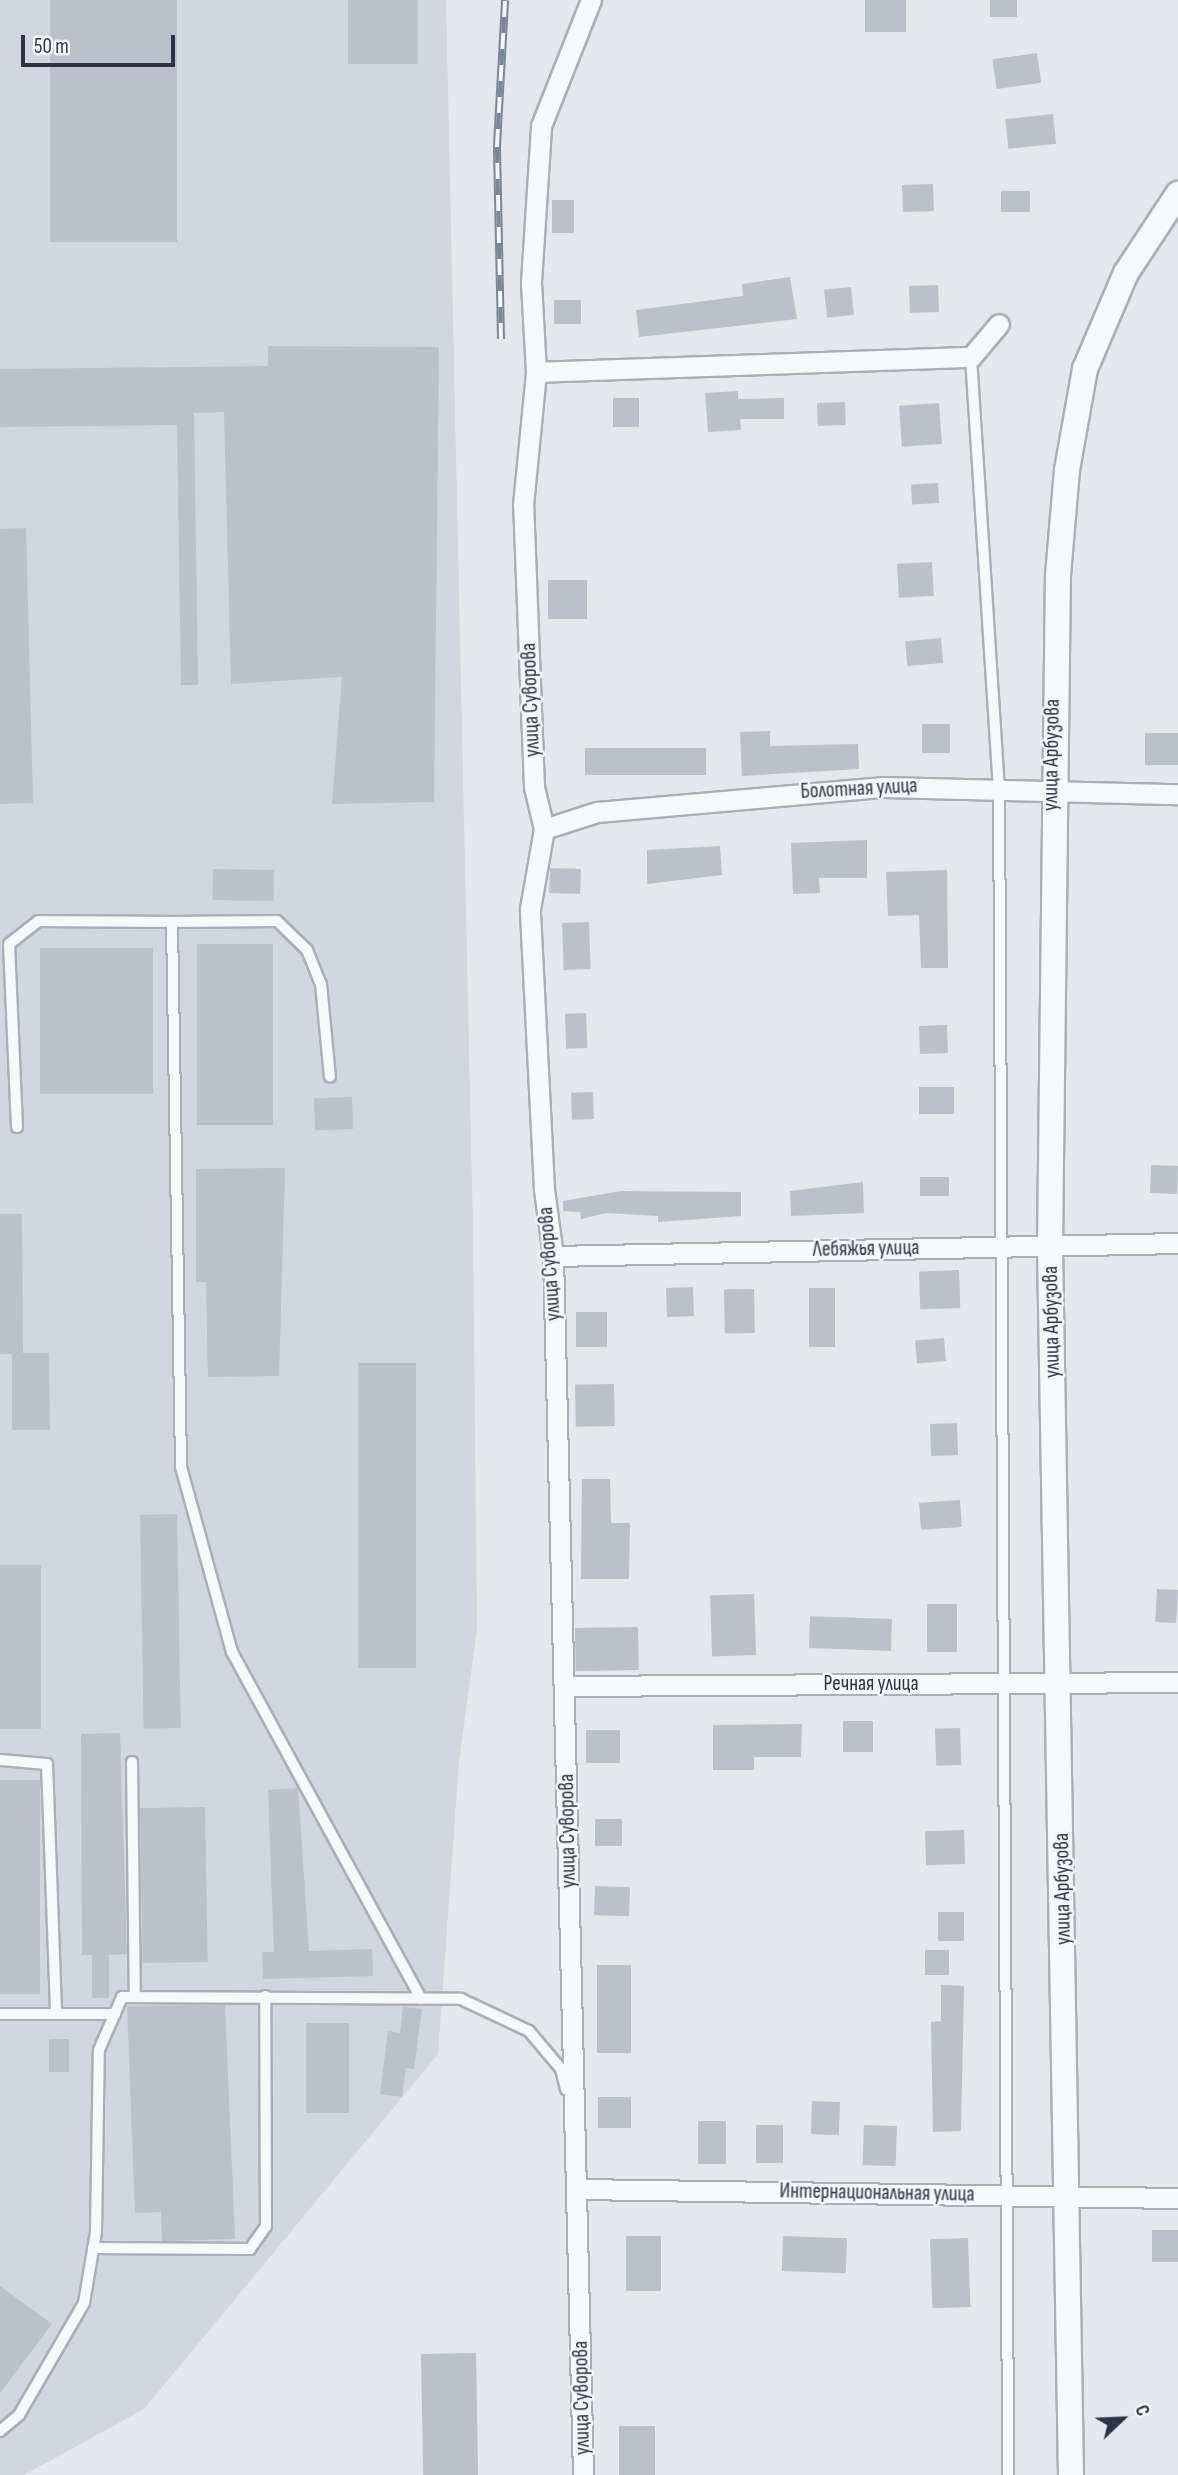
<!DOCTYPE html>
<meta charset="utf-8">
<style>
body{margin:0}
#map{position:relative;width:1178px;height:2475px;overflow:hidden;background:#e4e7ec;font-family:"Sofia Sans Condensed",sans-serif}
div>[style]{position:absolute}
.built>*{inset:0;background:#d2d6de}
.building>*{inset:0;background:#bbc0ca;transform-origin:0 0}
.roads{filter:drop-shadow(2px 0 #a9aeb7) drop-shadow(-2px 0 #a9aeb7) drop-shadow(0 2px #a9aeb7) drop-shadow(0 -2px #a9aeb7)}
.service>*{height:10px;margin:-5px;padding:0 5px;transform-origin:5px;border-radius:5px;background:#f7f8fa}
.minor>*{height:19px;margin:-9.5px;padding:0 9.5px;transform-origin:9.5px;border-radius:9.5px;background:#f7f8fa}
.tertiary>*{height:24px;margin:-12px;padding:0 12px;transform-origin:12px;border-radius:12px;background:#f7f8fa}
.rail>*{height:8px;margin-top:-4px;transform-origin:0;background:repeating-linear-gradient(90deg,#f4f6f9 0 16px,#7d8696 0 32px);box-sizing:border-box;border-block:2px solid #7d8696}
span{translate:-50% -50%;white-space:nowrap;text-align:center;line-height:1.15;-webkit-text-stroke:5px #f4f6f9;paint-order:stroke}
.street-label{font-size:21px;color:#2b3445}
.north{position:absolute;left:1087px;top:2384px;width:70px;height:70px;-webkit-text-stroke:5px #f4f6f9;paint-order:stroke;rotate:67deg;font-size:19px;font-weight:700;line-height:28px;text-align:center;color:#2b3445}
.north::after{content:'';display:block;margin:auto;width:24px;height:32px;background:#2b3445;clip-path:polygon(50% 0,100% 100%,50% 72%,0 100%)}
.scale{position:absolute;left:21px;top:35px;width:154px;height:32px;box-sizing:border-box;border:4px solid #2b3445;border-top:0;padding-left:9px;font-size:21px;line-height:24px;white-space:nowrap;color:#2b3445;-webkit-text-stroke:5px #f4f6f9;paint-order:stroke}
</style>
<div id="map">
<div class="built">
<div style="clip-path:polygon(0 0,446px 0,473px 1232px,477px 1629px,459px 1762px,438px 2054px,144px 2409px,24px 2475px,0 2475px)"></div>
</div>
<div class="building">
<div style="left:50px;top:0;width:127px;height:242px"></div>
<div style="left:348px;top:0;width:70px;height:64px"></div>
<div style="left:865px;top:0;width:41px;height:32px"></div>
<div style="left:990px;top:0;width:27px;height:17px"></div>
<div style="left:1037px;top:53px;width:30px;height:45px;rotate:82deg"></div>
<div style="left:1053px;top:114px;width:30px;height:48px;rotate:84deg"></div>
<div style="left:933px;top:184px;width:27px;height:31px;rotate:88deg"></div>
<div style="left:1030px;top:191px;width:21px;height:29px;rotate:90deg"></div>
<div style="left:552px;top:200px;width:22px;height:33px"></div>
<div style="clip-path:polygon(790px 277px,797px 319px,639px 337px,636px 310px,743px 296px,742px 284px)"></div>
<div style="left:938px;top:285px;width:27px;height:29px;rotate:88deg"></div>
<div style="left:851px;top:287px;width:28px;height:27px;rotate:84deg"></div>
<div style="left:554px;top:300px;width:27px;height:24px"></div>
<div style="clip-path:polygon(268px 346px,439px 347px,434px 802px,332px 804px,342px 677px,231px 684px,224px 412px,194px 413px,198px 685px,181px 685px,177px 425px,0 427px,0 369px,268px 366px)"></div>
<div style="clip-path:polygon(738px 391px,738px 399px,784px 398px,784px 419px,740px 419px,741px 430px,708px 432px,705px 393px)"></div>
<div style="left:639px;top:398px;width:29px;height:26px;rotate:90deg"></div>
<div style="left:845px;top:402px;width:23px;height:28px;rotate:88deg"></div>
<div style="left:939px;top:403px;width:41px;height:40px;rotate:86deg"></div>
<div style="left:938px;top:483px;width:20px;height:27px;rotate:87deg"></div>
<div style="clip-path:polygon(26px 528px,33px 803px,0 804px,0 529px)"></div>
<div style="left:932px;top:562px;width:34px;height:35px;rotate:87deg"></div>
<div style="left:587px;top:580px;width:39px;height:39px;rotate:90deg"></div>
<div style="left:941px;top:638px;width:25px;height:36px;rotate:85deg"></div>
<div style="left:922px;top:724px;width:28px;height:29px"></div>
<div style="clip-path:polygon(770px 731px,770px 746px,858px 744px,859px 769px,742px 776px,740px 732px)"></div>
<div style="left:1178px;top:733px;width:32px;height:33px;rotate:90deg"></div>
<div style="left:585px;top:748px;width:121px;height:27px"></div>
<div style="clip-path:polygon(867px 840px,867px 878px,819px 878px,820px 893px,793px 894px,791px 843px)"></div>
<div style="clip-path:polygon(720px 846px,722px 875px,647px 884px,647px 850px)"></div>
<div style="left:550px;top:868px;width:31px;height:25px;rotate:2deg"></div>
<div style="left:213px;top:869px;width:61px;height:31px;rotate:1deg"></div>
<div style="clip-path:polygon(947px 870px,948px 968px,921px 968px,919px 915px,888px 916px,886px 872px)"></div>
<div style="left:589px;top:922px;width:47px;height:27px;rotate:88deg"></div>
<div style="left:197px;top:944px;width:76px;height:181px"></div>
<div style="left:40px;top:948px;width:113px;height:146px"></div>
<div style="left:586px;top:1013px;width:35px;height:21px;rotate:88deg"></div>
<div style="left:947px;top:1025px;width:28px;height:28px;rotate:88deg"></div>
<div style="left:919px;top:1087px;width:35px;height:27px"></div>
<div style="left:593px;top:1092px;width:27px;height:22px;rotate:88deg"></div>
<div style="left:352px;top:1097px;width:32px;height:38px;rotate:88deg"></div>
<div style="left:1151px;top:1165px;width:27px;height:28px;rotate:2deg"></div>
<div style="clip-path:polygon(285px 1168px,279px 1376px,208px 1377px,206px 1282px,196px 1282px,196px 1169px)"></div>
<div style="left:920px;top:1177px;width:29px;height:19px"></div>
<div style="clip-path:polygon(863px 1182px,864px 1213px,791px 1216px,790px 1191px)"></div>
<div style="clip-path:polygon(621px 1191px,741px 1192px,741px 1216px,658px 1222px,658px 1216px,606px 1213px,581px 1219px,580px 1212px,563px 1211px,563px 1201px)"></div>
<div style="clip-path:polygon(0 1214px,22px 1214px,23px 1353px,49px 1353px,50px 1430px,12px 1430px,12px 1354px,0 1354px)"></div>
<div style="left:959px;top:1270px;width:38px;height:40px;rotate:88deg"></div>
<div style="left:693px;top:1287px;width:29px;height:27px;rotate:88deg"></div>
<div style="left:809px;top:1288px;width:26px;height:59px"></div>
<div style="left:754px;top:1289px;width:44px;height:30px;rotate:89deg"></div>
<div style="left:576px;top:1312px;width:31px;height:35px"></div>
<div style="left:944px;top:1338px;width:23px;height:29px;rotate:85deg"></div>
<div style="left:358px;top:1363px;width:58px;height:305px"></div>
<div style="left:614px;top:1384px;width:42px;height:39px;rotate:89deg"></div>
<div style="left:957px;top:1423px;width:32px;height:27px;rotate:88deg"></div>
<div style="clip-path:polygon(582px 1479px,610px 1479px,611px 1523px,630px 1523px,629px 1579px,581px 1579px)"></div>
<div style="left:960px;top:1500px;width:27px;height:41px;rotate:86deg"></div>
<div style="left:177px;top:1514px;width:214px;height:37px;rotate:89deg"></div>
<div style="left:0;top:1565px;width:41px;height:164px"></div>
<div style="left:1157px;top:1589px;width:21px;height:33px;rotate:3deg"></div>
<div style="left:754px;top:1594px;width:61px;height:44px;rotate:88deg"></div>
<div style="left:927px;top:1604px;width:30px;height:48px"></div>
<div style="left:892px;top:1619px;width:32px;height:82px;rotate:92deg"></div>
<div style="left:638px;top:1627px;width:43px;height:63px;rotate:89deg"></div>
<div style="left:843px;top:1721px;width:30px;height:31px"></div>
<div style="clip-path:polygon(802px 1724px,801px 1757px,754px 1757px,754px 1770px,713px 1770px,713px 1725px)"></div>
<div style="left:960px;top:1728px;width:37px;height:25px;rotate:88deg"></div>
<div style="left:586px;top:1730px;width:34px;height:33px"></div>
<div style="clip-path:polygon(120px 1733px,127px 1954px,109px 1955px,109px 1998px,92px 1998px,92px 1955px,82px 1955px,81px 1734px)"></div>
<div style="left:0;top:1780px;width:40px;height:214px"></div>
<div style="clip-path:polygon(298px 1788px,309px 1951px,372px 1949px,373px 1976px,263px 1979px,262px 1952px,274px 1952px,268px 1790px)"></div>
<div style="left:205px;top:1807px;width:155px;height:65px;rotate:89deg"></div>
<div style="left:595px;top:1819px;width:27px;height:27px"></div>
<div style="left:964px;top:1830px;width:34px;height:39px;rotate:88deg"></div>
<div style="left:595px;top:1886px;width:35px;height:29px;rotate:2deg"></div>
<div style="left:938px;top:1912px;width:26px;height:29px"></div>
<div style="left:925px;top:1950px;width:24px;height:25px"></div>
<div style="left:597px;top:1965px;width:34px;height:88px"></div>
<div style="clip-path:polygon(941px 1985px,964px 1986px,961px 2131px,933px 2132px,931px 2022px,941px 2021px)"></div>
<div style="clip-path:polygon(225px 2005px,235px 2239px,162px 2241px,161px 2212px,135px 2213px,127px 2006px)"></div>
<div style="clip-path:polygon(403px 2007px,422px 2009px,414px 2069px,406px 2068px,402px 2097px,380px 2094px,388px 2031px,400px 2033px)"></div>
<div style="left:306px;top:2023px;width:43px;height:90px"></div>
<div style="left:49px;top:2039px;width:20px;height:33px"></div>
<div style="left:631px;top:2097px;width:31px;height:33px;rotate:90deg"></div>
<div style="left:812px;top:2101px;width:28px;height:33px;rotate:2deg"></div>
<div style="left:698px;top:2121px;width:28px;height:43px"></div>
<div style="left:756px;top:2125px;width:27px;height:38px"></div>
<div style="left:864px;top:2125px;width:33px;height:40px;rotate:2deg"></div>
<div style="left:1152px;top:2230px;width:26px;height:32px"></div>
<div style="left:626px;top:2236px;width:35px;height:55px"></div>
<div style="left:783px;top:2236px;width:64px;height:35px;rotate:2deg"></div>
<div style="left:968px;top:2238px;width:69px;height:38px;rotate:88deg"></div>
<div style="clip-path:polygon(0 2286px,52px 2324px,0 2393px)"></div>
<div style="left:476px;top:2353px;width:122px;height:55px;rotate:89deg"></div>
<div style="left:619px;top:2426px;width:36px;height:49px"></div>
</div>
<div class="roads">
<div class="service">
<div style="left:971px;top:357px;width:430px;rotate:86.3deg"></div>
<div style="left:999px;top:786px;width:1689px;rotate:89.69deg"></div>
<div style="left:172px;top:922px;width:105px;rotate:-0.5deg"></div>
<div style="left:277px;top:921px;width:42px;rotate:44deg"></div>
<div style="left:307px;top:950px;width:37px;rotate:68deg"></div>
<div style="left:321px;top:984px;width:93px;rotate:84.5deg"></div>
<div style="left:17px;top:1127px;width:183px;rotate:-92.5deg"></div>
<div style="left:9px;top:944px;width:37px;rotate:-38deg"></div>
<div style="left:38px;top:921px;width:134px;rotate:0.4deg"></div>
<div style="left:172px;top:922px;width:545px;rotate:89.05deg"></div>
<div style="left:181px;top:1467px;width:192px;rotate:74.6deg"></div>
<div style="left:232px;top:1652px;width:395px;rotate:61.4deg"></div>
<div style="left:0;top:1760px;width:47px;rotate:4.9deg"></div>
<div style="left:47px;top:1764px;width:250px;rotate:87.9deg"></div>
<div style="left:132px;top:1762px;width:234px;rotate:89.3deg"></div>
<div style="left:0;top:2014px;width:115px"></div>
<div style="left:93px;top:2248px;width:157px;rotate:0.4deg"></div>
<div style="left:250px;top:2249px;width:28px;rotate:-55deg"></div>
<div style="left:266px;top:2226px;width:230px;rotate:-90.2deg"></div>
<div style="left:0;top:2431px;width:25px;rotate:-40deg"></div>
<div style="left:19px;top:2415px;width:129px;rotate:-59.9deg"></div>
<div style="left:84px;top:2303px;width:72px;rotate:-80.4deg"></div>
<div style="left:96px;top:2232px;width:182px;rotate:-89.1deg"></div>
<div style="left:99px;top:2050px;width:58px;rotate:-66.5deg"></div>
<div style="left:122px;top:1997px;width:339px;rotate:0.3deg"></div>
<div style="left:461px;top:1999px;width:75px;rotate:25.2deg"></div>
<div style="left:529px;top:2031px;width:50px;rotate:49.9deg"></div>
<div style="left:561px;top:2069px;width:21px;rotate:76deg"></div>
</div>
<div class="minor">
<div style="left:536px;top:372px;width:435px;rotate:-2deg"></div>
<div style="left:971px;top:357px;width:43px;rotate:-49.7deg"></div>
<div style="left:544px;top:829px;width:56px;rotate:-17.8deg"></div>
<div style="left:597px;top:812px;width:288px;rotate:-5deg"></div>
<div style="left:884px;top:787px;width:294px;rotate:1.4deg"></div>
<div style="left:553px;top:1256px;width:625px;rotate:-1.19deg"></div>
<div style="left:565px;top:1686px;width:613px;rotate:-0.37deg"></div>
<div style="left:577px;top:2189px;width:601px;rotate:0.86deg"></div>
<div style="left:583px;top:2475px;width:1219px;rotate:-91.41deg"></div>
<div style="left:553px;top:1256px;width:68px;rotate:-97.7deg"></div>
<div style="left:544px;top:1189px;width:280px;rotate:-92.9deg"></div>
<div style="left:530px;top:909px;width:81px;rotate:-80.1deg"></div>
<div style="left:544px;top:829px;width:43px;rotate:-103.4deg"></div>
<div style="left:534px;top:787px;width:282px;rotate:-92.2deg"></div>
<div style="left:523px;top:505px;width:134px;rotate:-84.4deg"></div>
<div style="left:536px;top:372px;width:90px;rotate:-93.2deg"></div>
<div style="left:531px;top:282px;width:156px;rotate:-86.3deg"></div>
<div style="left:541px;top:126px;width:136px;rotate:-68.4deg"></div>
</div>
<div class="tertiary">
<div style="left:1071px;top:2475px;width:1229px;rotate:-90.98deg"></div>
<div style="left:1050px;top:1246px;width:671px;rotate:-89.32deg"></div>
<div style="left:1058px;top:575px;width:105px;rotate:-85.1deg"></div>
<div style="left:1067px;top:470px;width:103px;rotate:-79.9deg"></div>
<div style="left:1085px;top:369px;width:104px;rotate:-66.9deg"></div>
<div style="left:1126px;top:273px;width:95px;rotate:-56.6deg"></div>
</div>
</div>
<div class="rail">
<div style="left:501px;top:339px;width:194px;rotate:-91.2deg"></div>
<div style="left:497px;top:145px;width:145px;rotate:-86.8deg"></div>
</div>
<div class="street-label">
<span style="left:531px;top:700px;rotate:-92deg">улица Суворова</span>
<span style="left:1052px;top:755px;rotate:-89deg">улица Арбузова</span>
<span style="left:859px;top:789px;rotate:-3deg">Болотная улица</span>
<span style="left:866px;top:1249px;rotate:-1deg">Лебяжья улица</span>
<span style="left:550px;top:1264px;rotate:-94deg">улица Суворова</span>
<span style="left:1052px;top:1322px;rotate:-91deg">улица Арбузова</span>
<span style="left:871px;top:1684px">Речная улица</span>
<span style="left:568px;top:1831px;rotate:-91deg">улица Суворова</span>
<span style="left:1063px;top:1889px;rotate:-91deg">улица Арбузова</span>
<span style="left:877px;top:2193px;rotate:1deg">Интернациональная улица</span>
<span style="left:582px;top:2398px;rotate:-91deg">улица Суворова</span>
</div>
<div class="north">С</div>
<div class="scale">50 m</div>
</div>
